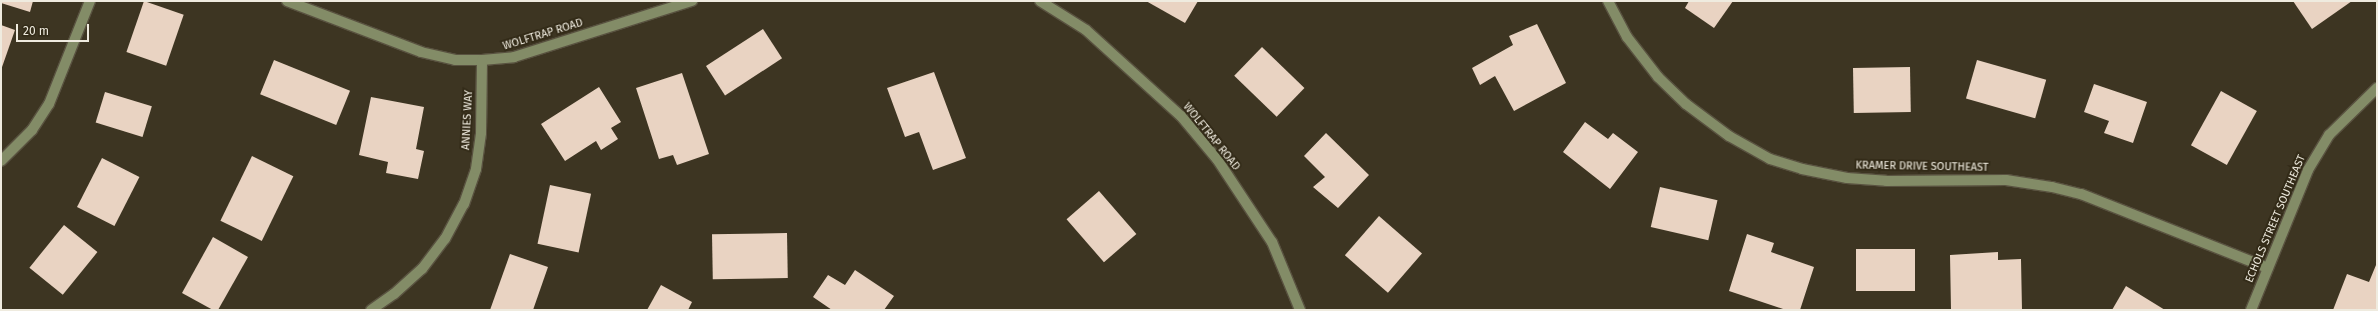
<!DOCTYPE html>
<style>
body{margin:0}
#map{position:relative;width:2378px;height:311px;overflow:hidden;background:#3d3522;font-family:"Fira Sans",sans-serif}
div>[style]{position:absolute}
.building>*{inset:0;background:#e9d3c2;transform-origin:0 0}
.roads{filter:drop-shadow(1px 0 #595240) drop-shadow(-1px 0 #595240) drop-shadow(0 1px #595240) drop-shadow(0 -1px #595240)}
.minor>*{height:10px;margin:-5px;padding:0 5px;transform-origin:5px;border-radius:5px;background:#838c67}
span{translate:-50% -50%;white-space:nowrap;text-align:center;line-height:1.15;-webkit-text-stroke:4px #332b18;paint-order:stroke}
.street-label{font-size:11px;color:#efebdf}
.frame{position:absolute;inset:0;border:2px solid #efebdf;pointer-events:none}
.scale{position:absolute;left:16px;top:24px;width:73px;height:18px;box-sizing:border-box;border:2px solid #efebdf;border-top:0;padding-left:5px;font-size:12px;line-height:14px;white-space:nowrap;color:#efebdf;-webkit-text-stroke:3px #332b18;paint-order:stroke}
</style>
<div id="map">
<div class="building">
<div style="clip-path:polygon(1px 1px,33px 1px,30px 12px,1px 3px)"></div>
<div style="left:144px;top:1px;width:42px;height:54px;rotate:19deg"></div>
<div style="clip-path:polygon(1146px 1px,1198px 1px,1185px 23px)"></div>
<div style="clip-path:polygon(1689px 1px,1733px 1px,1714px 28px,1685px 8px)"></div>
<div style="clip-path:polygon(2293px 1px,2352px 1px,2312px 29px)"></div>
<div style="clip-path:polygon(1537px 24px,1566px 83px,1514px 111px,1495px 76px,1480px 85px,1472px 68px,1513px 45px,1509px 36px)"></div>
<div style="clip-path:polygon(1px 25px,15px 30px,1px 70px)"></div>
<div style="left:763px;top:29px;width:35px;height:68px;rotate:57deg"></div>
<div style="left:1262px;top:47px;width:59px;height:40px;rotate:44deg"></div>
<div style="left:274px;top:60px;width:82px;height:37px;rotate:22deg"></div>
<div style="left:1977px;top:60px;width:72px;height:40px;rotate:16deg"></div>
<div style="left:1910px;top:67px;width:45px;height:57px;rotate:89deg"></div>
<div style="clip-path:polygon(934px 72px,966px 158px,933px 170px,919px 132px,905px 137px,887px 88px)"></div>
<div style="clip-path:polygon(682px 73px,709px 154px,677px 165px,673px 155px,659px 159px,636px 88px)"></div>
<div style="clip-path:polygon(2094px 84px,2147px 102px,2133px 143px,2104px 133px,2109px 121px,2084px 112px)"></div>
<div style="clip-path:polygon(599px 87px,621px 122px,611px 128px,618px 139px,601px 150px,596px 141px,565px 161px,541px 124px)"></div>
<div style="left:2221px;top:91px;width:41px;height:62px;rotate:29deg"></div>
<div style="left:105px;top:92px;width:49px;height:32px;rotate:17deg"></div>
<div style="clip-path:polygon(371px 97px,424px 107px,416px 149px,424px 151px,418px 179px,386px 173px,388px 162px,359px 155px)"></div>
<div style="clip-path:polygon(1585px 122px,1608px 139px,1613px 133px,1638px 152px,1610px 189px,1563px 152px)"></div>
<div style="clip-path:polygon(1326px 133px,1369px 175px,1338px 208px,1313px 187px,1325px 177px,1304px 156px)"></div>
<div style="left:252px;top:156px;width:46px;height:72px;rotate:26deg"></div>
<div style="left:102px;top:158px;width:42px;height:55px;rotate:27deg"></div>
<div style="left:550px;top:185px;width:42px;height:60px;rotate:12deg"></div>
<div style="left:1660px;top:187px;width:59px;height:41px;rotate:13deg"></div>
<div style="left:1099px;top:191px;width:57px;height:43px;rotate:49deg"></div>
<div style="left:1379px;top:216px;width:57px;height:52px;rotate:41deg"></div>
<div style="left:64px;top:225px;width:43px;height:55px;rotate:39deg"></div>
<div style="left:787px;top:233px;width:45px;height:75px;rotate:89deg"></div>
<div style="clip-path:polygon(1747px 234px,1774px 243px,1771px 252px,1814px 267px,1800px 310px,1786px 310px,1729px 291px)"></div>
<div style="clip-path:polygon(213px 237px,248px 257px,218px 310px,213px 310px,182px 293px)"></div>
<div style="left:1856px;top:249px;width:59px;height:42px"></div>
<div style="clip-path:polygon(1998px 252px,1998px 260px,2021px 259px,2022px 310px,1951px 310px,1950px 255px)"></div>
<div style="clip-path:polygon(510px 254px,548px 267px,533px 310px,490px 310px)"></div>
<div style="clip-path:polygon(2376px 265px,2377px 310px,2333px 310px,2347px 274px,2369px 282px)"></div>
<div style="clip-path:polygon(855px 270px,894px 296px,884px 310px,832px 310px,813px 297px,828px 275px,845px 285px)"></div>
<div style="clip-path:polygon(661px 285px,692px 302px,688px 310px,647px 310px)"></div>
<div style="clip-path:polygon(2126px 286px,2165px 310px,2112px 310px)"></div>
</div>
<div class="roads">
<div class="minor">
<div style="left:287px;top:1px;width:143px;rotate:20.8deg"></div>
<div style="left:421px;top:52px;width:35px;rotate:13deg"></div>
<div style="left:455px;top:60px;width:27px"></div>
<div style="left:482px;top:60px;width:32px;rotate:-5deg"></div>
<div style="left:514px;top:57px;width:187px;rotate:-17.5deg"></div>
<div style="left:1040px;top:1px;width:54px;rotate:32.2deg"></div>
<div style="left:1086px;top:30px;width:128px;rotate:42.2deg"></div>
<div style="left:1181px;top:116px;width:56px;rotate:50.1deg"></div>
<div style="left:1217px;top:159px;width:100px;rotate:56.5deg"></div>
<div style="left:1272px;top:242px;width:74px;rotate:67.6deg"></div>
<div style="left:1608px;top:1px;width:41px;rotate:62.2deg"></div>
<div style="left:1627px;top:37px;width:51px;rotate:52.2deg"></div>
<div style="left:1658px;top:77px;width:39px;rotate:44deg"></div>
<div style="left:1686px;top:104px;width:54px;rotate:36.7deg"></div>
<div style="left:1729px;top:136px;width:47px;rotate:29.3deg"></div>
<div style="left:1770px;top:159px;width:34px;rotate:17deg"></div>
<div style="left:1802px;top:169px;width:46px;rotate:11.3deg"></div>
<div style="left:1847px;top:178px;width:39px;rotate:4deg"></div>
<div style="left:1886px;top:181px;width:120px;rotate:-0.5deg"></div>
<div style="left:2006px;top:180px;width:47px;rotate:8.7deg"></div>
<div style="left:2052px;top:187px;width:30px;rotate:14deg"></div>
<div style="left:2081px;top:194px;width:201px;rotate:21.6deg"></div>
<div style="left:1px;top:161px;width:44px;rotate:-45deg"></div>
<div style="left:32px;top:130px;width:31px;rotate:-57deg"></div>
<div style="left:49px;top:104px;width:111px;rotate:-68.3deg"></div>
<div style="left:371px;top:310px;width:28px;rotate:-35deg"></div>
<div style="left:394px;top:294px;width:38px;rotate:-42deg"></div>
<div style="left:422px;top:269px;width:38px;rotate:-53deg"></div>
<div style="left:445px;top:239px;width:40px;rotate:-62deg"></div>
<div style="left:464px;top:204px;width:37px;rotate:-71deg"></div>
<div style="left:476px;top:169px;width:36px;rotate:-82deg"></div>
<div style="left:481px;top:133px;width:73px;rotate:-89.2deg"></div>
<div style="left:2251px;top:310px;width:151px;rotate:-67.8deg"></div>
<div style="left:2308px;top:170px;width:41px;rotate:-59deg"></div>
<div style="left:2329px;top:135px;width:67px;rotate:-44.4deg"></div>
</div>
</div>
<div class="street-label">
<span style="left:543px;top:35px;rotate:-17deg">WOLFTRAP ROAD</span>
<span style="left:468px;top:120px;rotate:-87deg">ANNIES WAY</span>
<span style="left:1211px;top:137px;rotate:51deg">WOLFTRAP ROAD</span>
<span style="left:1922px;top:167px;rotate:1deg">KRAMER DRIVE SOUTHEAST</span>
<span style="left:2276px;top:219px;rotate:-67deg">ECHOLS STREET SOUTHEAST</span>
</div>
<div class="frame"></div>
<div class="scale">20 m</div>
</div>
